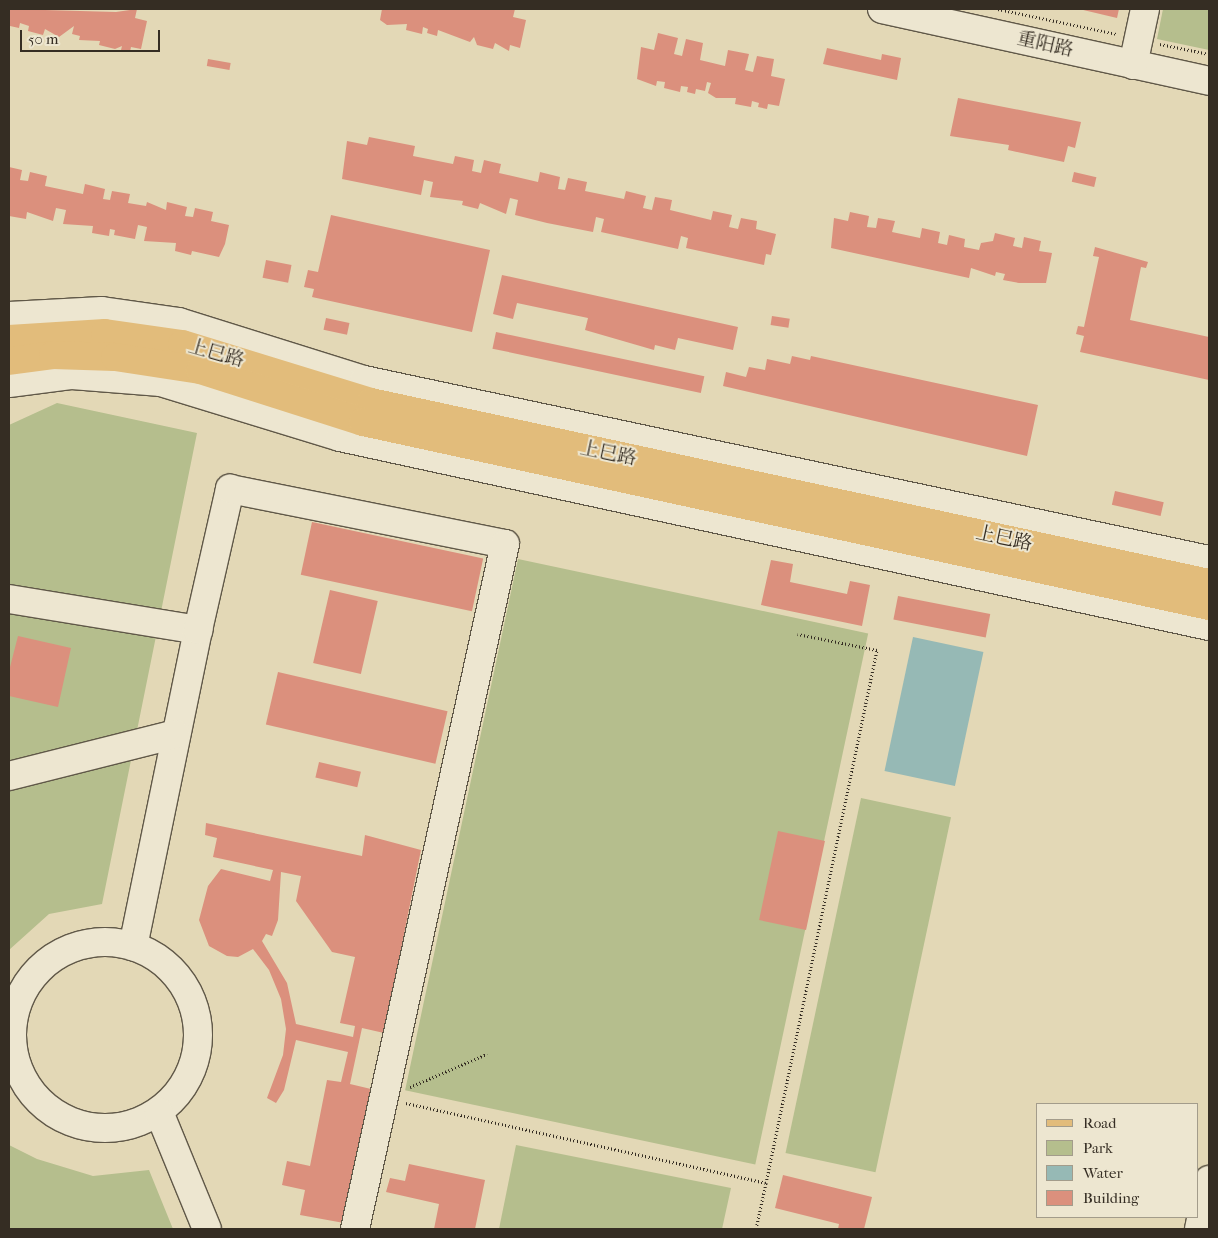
<!DOCTYPE html>
<meta charset="utf-8">
<style>
body{margin:0}
#map{position:relative;width:1218px;height:1238px;overflow:hidden;background:#e3d8b6;font-family:"IM FELL French Canon","Noto Serif SC",serif}
div>[style]{position:absolute}
.green>*{inset:0;background:#b5be8d;transform-origin:0 0}
.water>*{inset:0;background:#96b9b5;transform-origin:0 0}
.building>*{inset:0;background:#db907d;transform-origin:0 0}
.path>*{height:3px;margin-top:-1.5px;transform-origin:0;background:repeating-linear-gradient(90deg,#352d23 0 1px,transparent 0 3.5px)}
.roads{filter:drop-shadow(1px 0 #605848) drop-shadow(-1px 0 #605848) drop-shadow(0 1px #605848) drop-shadow(0 -1px #605848)}
.minor>*{height:28px;margin:-14px;padding:0 14px;transform-origin:14px;border-radius:14px;background:#ede6d0}
.minor>.ring{margin:-14px;padding:0;box-sizing:content-box;background:none;border:28px solid #ede6d0;border-radius:50%}
.major>*{height:28px;margin:-14px;padding:0 14px;transform-origin:14px;border-radius:14px;background:#e2bc7b}
span{translate:-50% -50%;white-space:nowrap;text-align:center;line-height:1.15;-webkit-text-stroke:4px #ede6d0;paint-order:stroke}
.street-label{font-size:19px;color:#352d23}
.frame{position:absolute;inset:0;border:10px solid #352d23;pointer-events:none}
.legend{position:absolute;left:1036px;top:1103px;width:162px;height:115px;box-sizing:border-box;background:#ede6d0;border:1px solid #a39c8b;margin:0;padding:6px 9px;list-style:none;font-size:15px;color:#352d23}
.legend li{display:flex;align-items:center;gap:10px;height:25px}
.legend b{width:25px;border:1px solid #a39c8b}
.scale{position:absolute;left:20px;top:30px;width:140px;height:22px;box-sizing:border-box;border:2px solid #352d23;border-top:0;padding-left:6px;font-size:15px;line-height:18px;white-space:nowrap;color:#352d23;-webkit-text-stroke:4px #ede6d0;paint-order:stroke}
</style>
<div id="map">
<div class="green">
<div style="clip-path:polygon(1163px 9px,1209px 9px,1209px 50px,1157px 39px)"></div>
<div style="clip-path:polygon(57px 403px,197px 433px,102px 904px,49px 914px,9px 950px,9px 425px)"></div>
<div style="left:518px;top:559px;width:358px;height:543px;rotate:12deg"></div>
<div style="left:861px;top:798px;width:92px;height:363px;rotate:12deg"></div>
<div style="clip-path:polygon(9px 1145px,37px 1159px,93px 1176px,149px 1170px,173px 1229px,9px 1229px)"></div>
<div style="clip-path:polygon(516px 1145px,731px 1188px,722px 1229px,499px 1229px)"></div>
</div>
<div class="water">
<div style="left:913px;top:637px;width:72px;height:137px;rotate:12deg"></div>
</div>
<div class="building">
<div style="clip-path:polygon(9px 9px,116px 12px,137px 9px,135px 18px,147px 21px,141px 49px,131px 47px,130px 52px,121px 50px,122px 46px,115px 49px,99px 45px,100px 41px,79px 40px,80px 36px,72px 34px,74px 26px,59px 37px,45px 29px,43px 35px,28px 31px,29px 26px,20px 23px,19px 28px,10px 26px)"></div>
<div style="clip-path:polygon(382px 9px,515px 9px,513px 17px,526px 20px,520px 48px,510px 45px,509px 51px,495px 43px,493px 49px,477px 45px,474px 37px,470px 42px,438px 30px,437px 36px,427px 33px,428px 29px,423px 27px,422px 34px,406px 30px,407px 24px,387px 25px,380px 20px)"></div>
<div style="clip-path:polygon(1079px 9px,1119px 9px,1117px 18px)"></div>
<div style="clip-path:polygon(658px 33px,678px 38px,674px 54px,682px 56px,686px 39px,703px 43px,700px 60px,725px 66px,728px 50px,749px 54px,745px 70px,753px 72px,757px 56px,774px 59px,771px 76px,785px 79px,779px 106px,768px 104px,767px 109px,758px 107px,759px 103px,752px 101px,751px 107px,735px 104px,736px 98px,716px 98px,708px 93px,711px 83px,707px 82px,705px 91px,696px 89px,695px 94px,687px 92px,688px 87px,681px 86px,680px 92px,664px 88px,665px 82px,657px 81px,656px 86px,637px 79px,641px 47px,654px 50px)"></div>
<div style="clip-path:polygon(827px 48px,881px 60px,882px 54px,901px 58px,897px 80px,823px 64px)"></div>
<div style="left:208px;top:59px;width:23px;height:7px;rotate:10deg"></div>
<div style="clip-path:polygon(958px 98px,1081px 122px,1075px 148px,1068px 146px,1064px 162px,1008px 150px,1009px 145px,950px 136px)"></div>
<div style="clip-path:polygon(369px 137px,415px 146px,413px 156px,453px 164px,455px 156px,474px 160px,472px 171px,481px 173px,484px 160px,501px 164px,499px 173px,538px 182px,540px 172px,560px 177px,558px 189px,565px 190px,568px 178px,587px 182px,585px 191px,624px 199px,626px 191px,646px 196px,643px 208px,652px 210px,655px 197px,672px 200px,670px 210px,711px 220px,713px 211px,732px 215px,729px 227px,738px 229px,741px 218px,757px 221px,756px 229px,776px 234px,771px 255px,766px 254px,764px 265px,686px 248px,688px 238px,681px 236px,678px 249px,601px 232px,604px 219px,596px 217px,593px 232px,547px 223px,515px 215px,518px 200px,510px 198px,506px 214px,480px 203px,478px 209px,462px 205px,463px 201px,430px 197px,433px 182px,424px 180px,421px 195px,342px 179px,347px 141px,367px 145px)"></div>
<div style="clip-path:polygon(9px 167px,22px 170px,20px 180px,28px 181px,30px 172px,47px 176px,45px 186px,83px 194px,85px 184px,105px 189px,103px 199px,110px 200px,112px 191px,130px 194px,128px 203px,146px 206px,147px 202px,166px 210px,167px 202px,187px 207px,185px 216px,193px 217px,195px 208px,213px 212px,211px 221px,229px 225px,225px 244px,219px 257px,192px 251px,191px 255px,175px 251px,176px 243px,144px 241px,147px 227px,138px 225px,135px 239px,114px 235px,115px 230px,110px 229px,109px 236px,92px 233px,93px 226px,63px 224px,66px 210px,56px 208px,53px 221px,27px 212px,26px 219px,9px 216px)"></div>
<div style="left:1074px;top:172px;width:23px;height:10px;rotate:13deg"></div>
<div style="clip-path:polygon(850px 212px,869px 216px,867px 227px,876px 228px,878px 218px,895px 221px,892px 232px,920px 238px,922px 228px,940px 232px,938px 243px,947px 245px,949px 235px,965px 239px,964px 247px,979px 250px,981px 243px,993px 241px,995px 233px,1015px 238px,1013px 246px,1022px 248px,1024px 237px,1041px 241px,1039px 251px,1052px 253px,1046px 283px,1019px 283px,1003px 280px,1005px 274px,996px 272px,995px 276px,971px 268px,969px 278px,831px 248px,834px 218px,848px 221px)"></div>
<div style="clip-path:polygon(331px 215px,490px 250px,472px 332px,312px 297px,314px 289px,304px 287px,308px 270px,318px 272px)"></div>
<div style="clip-path:polygon(1095px 247px,1148px 262px,1146px 268px,1141px 267px,1130px 320px,1209px 337px,1209px 380px,1080px 352px,1084px 336px,1076px 334px,1078px 326px,1084px 327px,1099px 257px,1093px 256px)"></div>
<div style="left:266px;top:260px;width:26px;height:18px;rotate:11deg"></div>
<div style="clip-path:polygon(502px 275px,738px 327px,733px 350px,678px 338px,675px 350px,655px 345px,654px 350px,585px 330px,588px 318px,517px 303px,513px 319px,493px 314px)"></div>
<div style="left:772px;top:316px;width:18px;height:9px;rotate:9deg"></div>
<div style="left:326px;top:318px;width:24px;height:12px;rotate:12deg"></div>
<div style="left:496px;top:332px;width:213px;height:17px;rotate:12deg"></div>
<div style="clip-path:polygon(792px 356px,810px 360px,811px 356px,1038px 405px,1027px 456px,723px 386px,726px 372px,746px 377px,749px 367px,765px 370px,767px 359px,790px 364px)"></div>
<div style="left:1115px;top:491px;width:50px;height:14px;rotate:13deg"></div>
<div style="left:312px;top:522px;width:175px;height:54px;rotate:12deg"></div>
<div style="clip-path:polygon(771px 560px,793px 564px,790px 582px,847px 594px,850px 581px,870px 585px,862px 626px,761px 605px)"></div>
<div style="left:330px;top:590px;width:49px;height:75px;rotate:13deg"></div>
<div style="left:898px;top:596px;width:94px;height:24px;rotate:11deg"></div>
<div style="clip-path:polygon(18px 636px,71px 648px,58px 707px,9px 696px,9px 671px)"></div>
<div style="left:278px;top:672px;width:174px;height:54px;rotate:13deg"></div>
<div style="left:319px;top:762px;width:43px;height:16px;rotate:13deg"></div>
<div style="clip-path:polygon(evenodd,206px 823px,362px 856px,365px 835px,421px 850px,384px 1033px,362px 1028px,350px 1084px,371px 1089px,344px 1223px,300px 1215px,305px 1190px,282px 1185px,287px 1161px,310px 1166px,327px 1080px,341px 1082px,348px 1052px,296px 1040px,284px 1090px,276px 1103px,267px 1098px,283px 1055px,286px 1029px,281px 999px,269px 970px,253px 949px,238px 957px,227px 956px,209px 946px,199px 920px,208px 886px,221px 869px,270px 881px,273px 870px,213px 857px,217px 838px,205px 835px,206px 823px,281px 872px,301px 876px,296px 901px,332px 952px,355px 957px,340px 1023px,355px 1026px,353px 1037px,296px 1024px,287px 983px,262px 941px,266px 934px,272px 936px,278px 920px,281px 872px)"></div>
<div style="left:778px;top:831px;width:48px;height:91px;rotate:12deg"></div>
<div style="clip-path:polygon(409px 1164px,485px 1180px,475px 1229px,434px 1229px,439px 1204px,386px 1192px,390px 1178px,405px 1181px)"></div>
<div style="clip-path:polygon(783px 1175px,872px 1197px,864px 1229px,838px 1229px,839px 1224px,775px 1208px)"></div>
</div>
<div class="path">
<div style="left:998px;top:9px;width:122px;rotate:11.9deg"></div>
<div style="left:1160px;top:44px;width:50px;rotate:11.5deg"></div>
<div style="left:410px;top:1087px;width:84px;rotate:-23.2deg"></div>
<div style="left:406px;top:1103px;width:369px;rotate:12.5deg"></div>
<div style="left:766px;top:1183px;width:47px;rotate:102.3deg"></div>
<div style="left:766px;top:1183px;width:544px;rotate:-78.24deg"></div>
<div style="left:877px;top:650px;width:81px;rotate:-168.6deg"></div>
</div>
<div class="roads">
<div class="minor">
<div style="left:882px;top:9px;width:335px;rotate:12.4deg"></div>
<div style="left:1133px;top:65px;width:57px;rotate:-77.9deg"></div>
<div style="left:9px;top:316px;width:93px;rotate:-3.1deg"></div>
<div style="left:102px;top:311px;width:78px;rotate:8.1deg"></div>
<div style="left:179px;top:322px;width:194px;rotate:17.4deg"></div>
<div style="left:364px;top:380px;width:864px;rotate:12.03deg"></div>
<div style="left:9px;top:383px;width:64px;rotate:-7.2deg"></div>
<div style="left:72px;top:375px;width:89px;rotate:4.5deg"></div>
<div style="left:161px;top:382px;width:187px;rotate:17.1deg"></div>
<div style="left:340px;top:437px;width:889px;rotate:12.27deg"></div>
<div style="left:9px;top:599px;width:192px;rotate:9.3deg"></div>
<div style="left:198px;top:630px;width:323px;rotate:101.6deg"></div>
<div style="left:198px;top:630px;width:145px;rotate:-77.2deg"></div>
<div style="left:230px;top:489px;width:280px;rotate:11.3deg"></div>
<div style="left:505px;top:544px;width:701px;rotate:102.35deg"></div>
<div style="left:9px;top:776px;width:172px;rotate:-14.1deg"></div>
<div class="ring" style="left:12px;top:942px;width:158px;height:158px"></div>
<div style="left:159px;top:1112px;width:126px;rotate:67.7deg"></div>
<div style="left:1199px;top:1229px;width:50px;rotate:-78.5deg"></div>
</div>
<div class="major">
<div style="left:9px;top:339px;width:96px;rotate:-3.6deg"></div>
<div style="left:105px;top:333px;width:78px;rotate:8.1deg"></div>
<div style="left:182px;top:344px;width:198px;rotate:17.1deg"></div>
<div style="left:371px;top:402px;width:857px;rotate:12.19deg"></div>
<div style="left:9px;top:361px;width:44px;rotate:-7.8deg"></div>
<div style="left:53px;top:355px;width:62px;rotate:1.8deg"></div>
<div style="left:115px;top:357px;width:86px;rotate:8.7deg"></div>
<div style="left:200px;top:370px;width:171px;rotate:17.7deg"></div>
<div style="left:363px;top:422px;width:866px;rotate:12.27deg"></div>
</div>
</div>
<div class="street-label">
<span style="left:1045px;top:45px;rotate:13deg">重阳路</span>
<span style="left:216px;top:354px;rotate:16deg">上巳路</span>
<span style="left:608px;top:454px;rotate:12deg">上巳路</span>
<span style="left:1004px;top:539px;rotate:12deg">上巳路</span>
</div>
<div class="frame"></div>
<ul class="legend">
<li><b style="height:6px;background:#e2bc7b"></b>Road</li>
<li><b style="height:14px;background:#b5be8d"></b>Park</li>
<li><b style="height:14px;background:#96b9b5"></b>Water</li>
<li><b style="height:14px;background:#db907d"></b>Building</li>
</ul>
<div class="scale">50 m</div>
</div>
